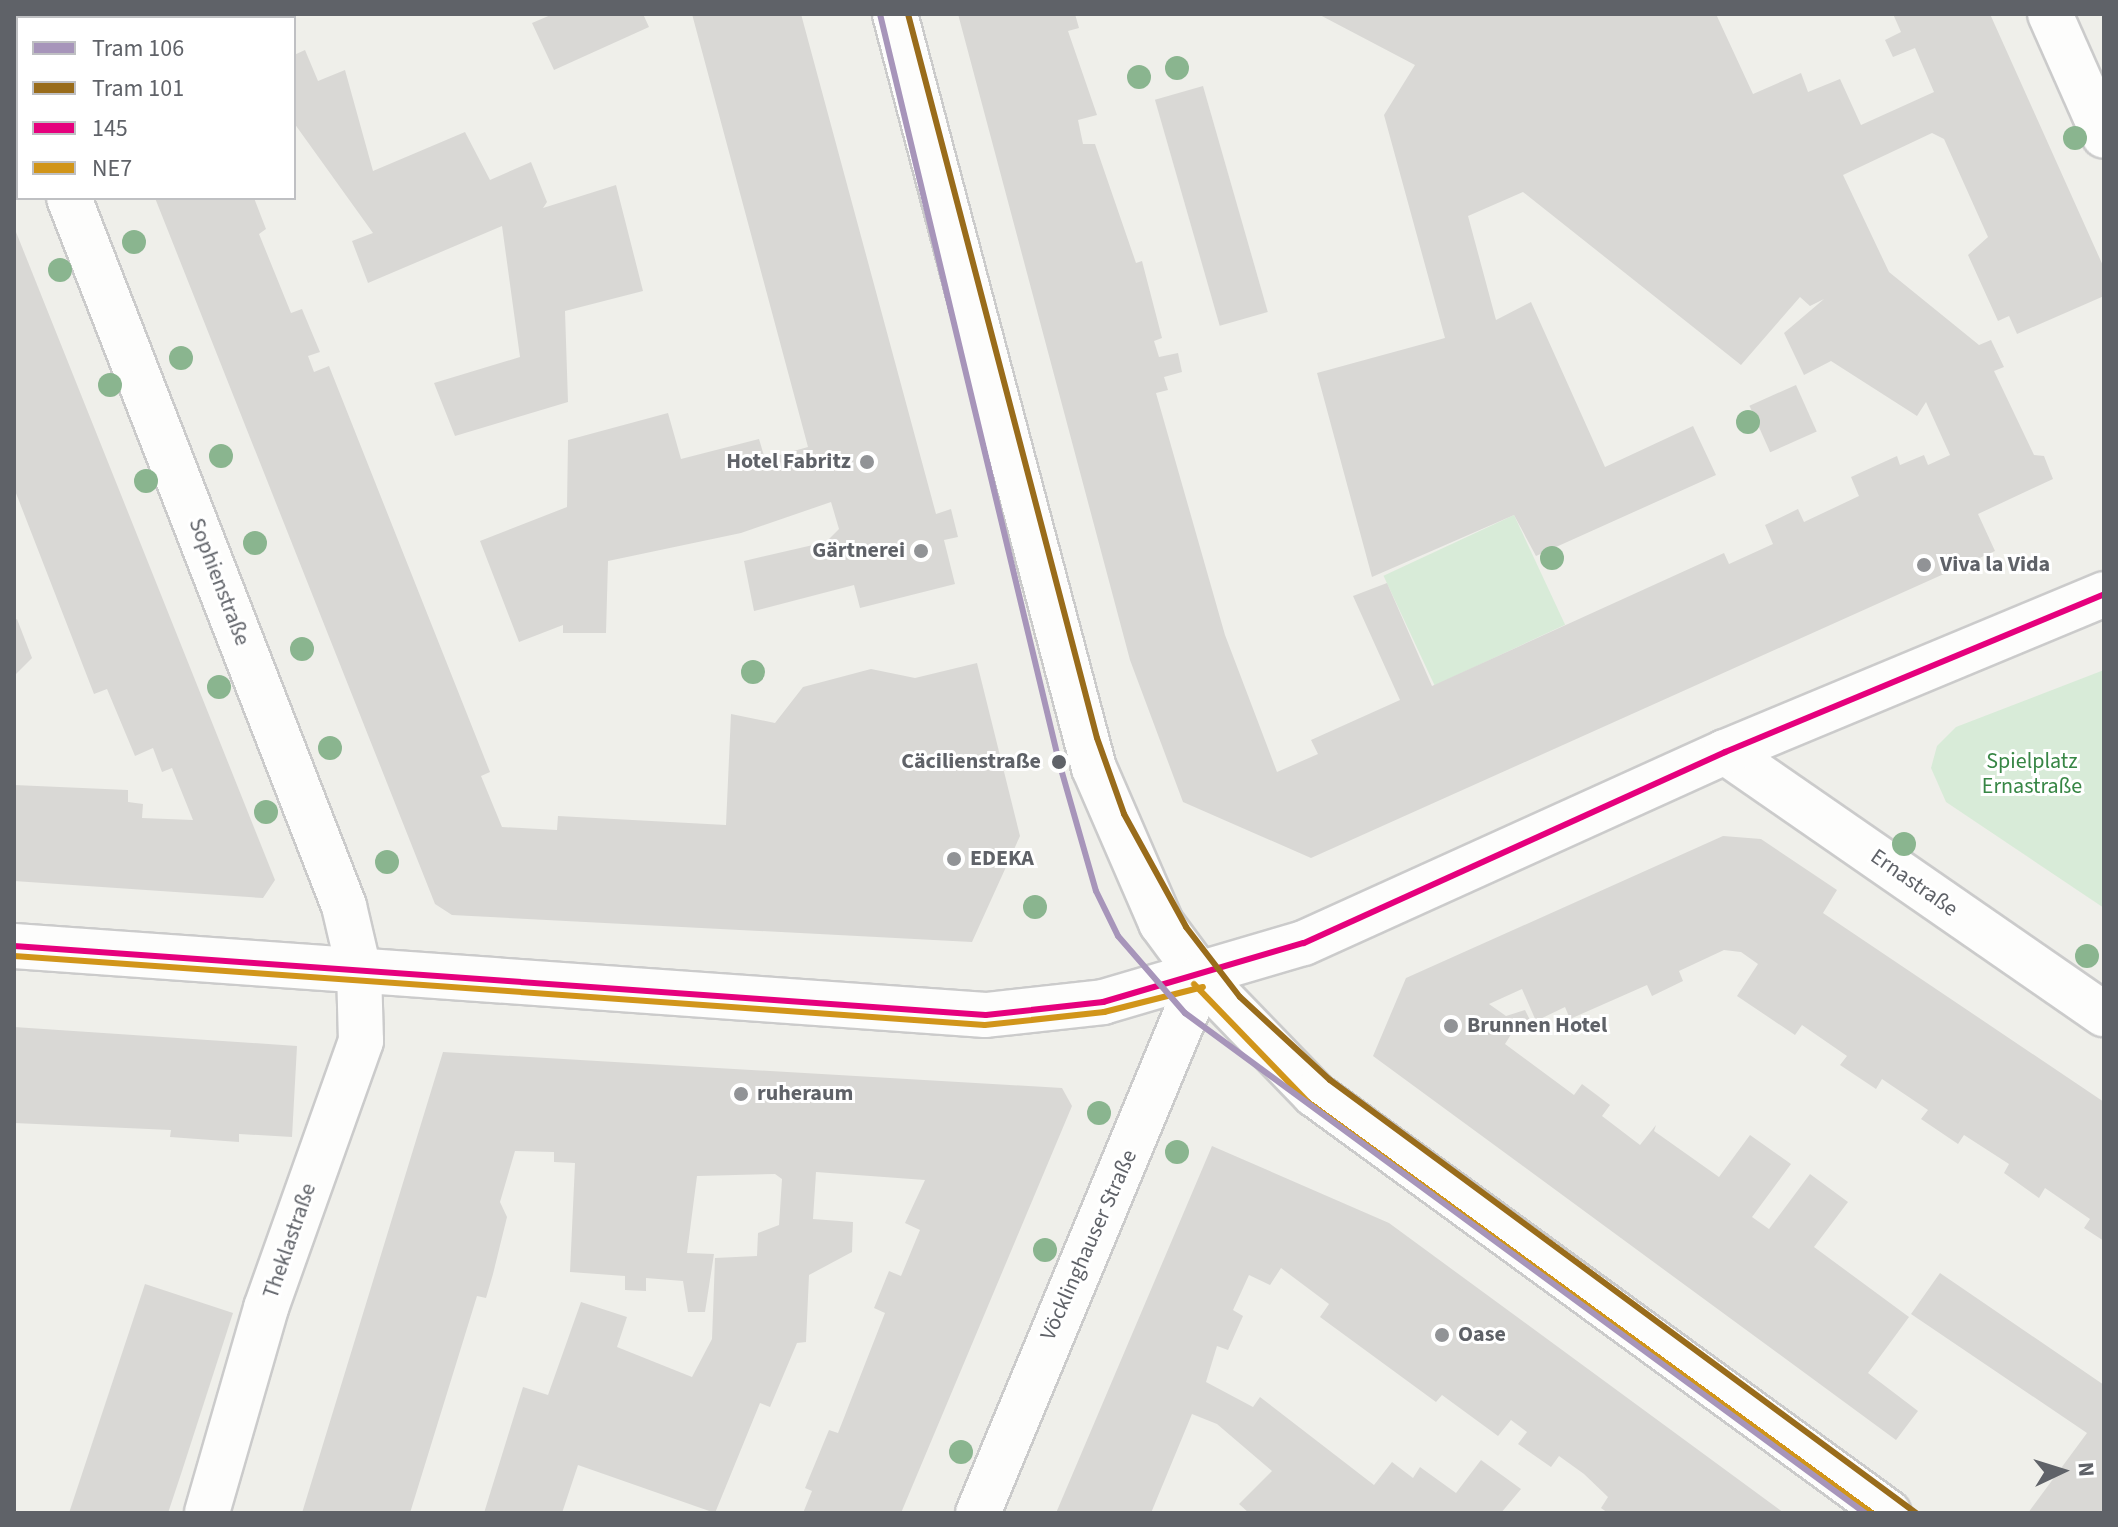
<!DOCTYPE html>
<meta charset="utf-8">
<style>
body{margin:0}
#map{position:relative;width:2118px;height:1527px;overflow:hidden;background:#efefea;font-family:"Source Sans 3",sans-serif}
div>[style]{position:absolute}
.green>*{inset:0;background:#d8ebd8;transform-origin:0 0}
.building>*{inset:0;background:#d9d8d5;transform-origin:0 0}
.roads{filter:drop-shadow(2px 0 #cbcbcb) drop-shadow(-2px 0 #cbcbcb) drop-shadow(0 2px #cbcbcb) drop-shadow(0 -2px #cbcbcb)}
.minor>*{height:44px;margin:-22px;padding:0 22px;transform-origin:22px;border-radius:22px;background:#fdfdfc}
.bus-1>*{height:6px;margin:-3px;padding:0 3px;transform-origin:3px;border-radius:3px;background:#e5007d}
.bus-2>*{height:6px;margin:-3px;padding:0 3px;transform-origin:3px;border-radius:3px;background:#d1951a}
.tram-1>*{height:6px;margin:-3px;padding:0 3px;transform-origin:3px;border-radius:3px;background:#a795ba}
.tram-2>*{height:6px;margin:-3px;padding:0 3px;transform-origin:3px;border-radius:3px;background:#996c1b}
.trees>*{width:24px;height:24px;margin:-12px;border-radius:50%;background:#8ab58f}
.dots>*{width:22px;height:22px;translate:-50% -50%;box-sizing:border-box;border:4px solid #fff;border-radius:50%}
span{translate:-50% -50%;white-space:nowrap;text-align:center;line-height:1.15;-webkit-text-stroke:6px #fff;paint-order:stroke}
.poi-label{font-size:22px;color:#5f6268;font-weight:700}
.right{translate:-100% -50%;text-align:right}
.left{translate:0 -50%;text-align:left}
.street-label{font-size:22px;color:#5f6268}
.park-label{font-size:22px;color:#378645}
.stop-label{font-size:22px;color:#5f6268;font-weight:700}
.frame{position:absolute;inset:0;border:16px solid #5f6268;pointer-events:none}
.legend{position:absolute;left:16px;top:16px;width:280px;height:184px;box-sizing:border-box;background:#fff;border:2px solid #bfc0c3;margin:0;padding:10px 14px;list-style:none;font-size:24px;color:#5f6268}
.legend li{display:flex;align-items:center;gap:16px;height:40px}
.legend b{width:40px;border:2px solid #bfc0c3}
.north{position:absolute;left:2022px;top:1431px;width:80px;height:80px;-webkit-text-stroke:6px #fff;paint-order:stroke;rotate:86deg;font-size:22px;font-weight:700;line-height:32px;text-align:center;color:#5f6268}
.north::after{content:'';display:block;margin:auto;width:28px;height:36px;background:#5f6268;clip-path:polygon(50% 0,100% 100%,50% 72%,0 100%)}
</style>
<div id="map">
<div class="green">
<div style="left:1514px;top:515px;width:121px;height:144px;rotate:65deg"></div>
<div style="clip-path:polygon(2104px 670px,2104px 908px,1946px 802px,1931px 768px,1937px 746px,1956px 727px)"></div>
</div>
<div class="building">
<div style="clip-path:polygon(80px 14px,266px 14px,257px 18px)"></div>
<div style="clip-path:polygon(553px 14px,643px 14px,649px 27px,554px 70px,532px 23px)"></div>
<div style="clip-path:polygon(692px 14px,801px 14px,936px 514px,951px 509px,958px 537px,944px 540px,955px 584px,860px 608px,854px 585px,754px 611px,744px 561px,826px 542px,839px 529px,831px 502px,741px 533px,608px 561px,606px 633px,563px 633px,563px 625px,519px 642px,480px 541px,567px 507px,568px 440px,668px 413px,681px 459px,759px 439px,765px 459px,808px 447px)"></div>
<div style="clip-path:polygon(958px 14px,1075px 14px,1079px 28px,1068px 31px,1097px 115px,1078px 120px,1083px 144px,1095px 144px,1136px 263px,1142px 261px,1162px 338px,1154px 341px,1159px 357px,1178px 353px,1182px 372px,1164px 377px,1168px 390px,1156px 393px,1225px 635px,1277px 772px,1318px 754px,1311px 740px,1400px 700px,1353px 596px,1387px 583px,1432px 686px,1724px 553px,1729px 564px,1773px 544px,1765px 525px,1798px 509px,1804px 522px,1859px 496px,1851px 477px,1897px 456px,1900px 465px,1924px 455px,1928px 465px,1950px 455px,1926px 402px,1917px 416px,1831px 361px,1804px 375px,1784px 333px,1824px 299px,1810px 306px,1800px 297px,1741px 365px,1523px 192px,1468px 216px,1496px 320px,1531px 302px,1605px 467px,1693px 426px,1716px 475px,1536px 556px,1514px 515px,1372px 577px,1317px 373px,1445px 338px,1384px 115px,1415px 65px,1318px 14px,1716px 14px,1753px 94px,1801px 73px,1808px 92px,1840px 79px,1861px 125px,1934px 92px,1915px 48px,1893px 57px,1885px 40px,1901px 32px,1893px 14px,1990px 14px,2104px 268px,2104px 296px,2017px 334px,2009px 316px,1998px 321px,1968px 255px,1988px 237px,1944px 139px,1932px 133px,1843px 175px,1889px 272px,1979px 345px,1991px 340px,2004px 367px,1994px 371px,2034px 455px,2044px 456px,2053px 479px,1978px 514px,1995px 551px,1311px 858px,1183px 802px,1130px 660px)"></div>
<div style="clip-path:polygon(305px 50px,318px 81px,345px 70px,373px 171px,465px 132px,490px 180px,531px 162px,547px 202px,543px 208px,616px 185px,643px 291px,565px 311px,568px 402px,455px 436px,434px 383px,520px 357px,502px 226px,368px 283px,352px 241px,373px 233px,294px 123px,294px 55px)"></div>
<div style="left:1203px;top:86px;width:235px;height:50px;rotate:74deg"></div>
<div style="clip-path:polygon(155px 198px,254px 198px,266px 229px,259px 234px,291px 313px,302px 309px,320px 352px,308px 356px,314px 372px,329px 366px,490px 772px,481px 776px,502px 827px,557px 830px,558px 816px,726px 825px,731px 714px,775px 723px,803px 687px,871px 669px,915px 678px,977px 663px,1020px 836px,972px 942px,452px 915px,435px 904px)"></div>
<div style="clip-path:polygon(14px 227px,275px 880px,263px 898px,14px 881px,14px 785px,128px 790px,128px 802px,143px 804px,142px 818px,193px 820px,172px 768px,162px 772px,153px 748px,135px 756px,107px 689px,94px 694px,14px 488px)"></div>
<div style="left:1796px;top:385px;width:51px;height:51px;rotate:66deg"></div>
<div style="clip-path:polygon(17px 619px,32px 658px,14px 676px,14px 621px)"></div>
<div style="clip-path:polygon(1723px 836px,1761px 839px,1837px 890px,1823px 913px,2104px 1102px,2104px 1241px,2084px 1228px,2090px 1219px,2045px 1188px,2039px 1198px,2004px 1173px,2009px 1164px,1964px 1135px,1958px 1144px,1921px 1119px,1928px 1110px,1882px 1079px,1876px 1089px,1840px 1065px,1847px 1056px,1802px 1025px,1795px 1035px,1737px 996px,1758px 964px,1741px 952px,1724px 950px,1679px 971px,1683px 981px,1652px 996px,1647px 985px,1570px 1019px,1565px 1007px,1536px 1021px,1522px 989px,1489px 1004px,1506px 1016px,1525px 1010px,1531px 1022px,1515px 1028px,1505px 1044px,1574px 1095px,1582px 1084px,1610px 1105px,1602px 1116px,1640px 1145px,1656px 1125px,1654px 1131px,1719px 1177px,1750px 1135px,1791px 1164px,1752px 1217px,1769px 1229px,1810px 1174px,1848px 1202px,1814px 1247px,1909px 1317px,1868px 1373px,1918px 1411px,1896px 1440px,1373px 1056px,1406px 978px)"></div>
<div style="clip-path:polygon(14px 1027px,297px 1046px,292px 1137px,239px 1134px,239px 1142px,170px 1137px,171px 1130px,14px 1123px)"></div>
<div style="clip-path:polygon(443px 1052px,1062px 1088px,1072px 1106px,901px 1513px,803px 1513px,812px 1491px,805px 1488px,829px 1430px,838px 1433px,885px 1313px,874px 1308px,889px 1271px,901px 1276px,920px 1230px,905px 1223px,925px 1180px,816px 1172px,813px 1219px,853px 1222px,852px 1252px,809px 1275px,806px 1342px,797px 1343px,770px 1407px,760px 1403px,715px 1513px,578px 1465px,562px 1513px,484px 1513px,523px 1387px,548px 1395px,581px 1302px,627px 1317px,617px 1347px,692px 1377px,712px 1339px,715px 1258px,757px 1256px,758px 1233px,779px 1225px,782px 1179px,775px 1174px,697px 1176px,687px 1253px,714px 1254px,705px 1312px,688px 1312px,683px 1281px,646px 1278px,646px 1291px,625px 1290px,625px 1276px,570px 1272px,575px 1163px,554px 1162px,554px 1152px,515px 1151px,500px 1202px,507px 1217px,493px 1274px,486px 1298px,477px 1296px,410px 1513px,302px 1513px)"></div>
<div style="clip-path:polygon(1212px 1146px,1389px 1223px,1784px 1513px,1608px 1513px,1601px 1508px,1608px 1497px,1584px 1474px,1559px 1456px,1551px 1467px,1518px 1444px,1527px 1432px,1511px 1420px,1498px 1436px,1442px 1395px,1436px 1402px,1320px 1317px,1329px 1304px,1281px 1268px,1270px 1285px,1249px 1275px,1233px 1310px,1243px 1316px,1228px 1350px,1217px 1346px,1206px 1382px,1253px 1407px,1260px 1397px,1374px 1485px,1392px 1462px,1413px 1478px,1420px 1467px,1456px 1493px,1481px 1460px,1521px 1489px,1501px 1513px,1249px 1513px,1239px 1504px,1272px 1471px,1217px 1424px,1192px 1414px,1151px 1513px,1056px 1513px)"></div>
<div style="clip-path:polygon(1940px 1273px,2104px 1385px,2104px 1513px,2028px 1513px,2087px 1433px,1911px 1314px)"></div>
<div style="clip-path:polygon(145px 1284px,233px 1313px,181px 1474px,168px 1513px,69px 1513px)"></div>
</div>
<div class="roads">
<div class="minor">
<div style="left:895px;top:14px;width:780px;rotate:75.22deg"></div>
<div style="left:1094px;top:768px;width:169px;rotate:66.6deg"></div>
<div style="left:1161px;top:923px;width:67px;rotate:53.5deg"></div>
<div style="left:1201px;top:977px;width:163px;rotate:46deg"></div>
<div style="left:1314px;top:1094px;width:711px;rotate:36.08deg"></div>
<div style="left:2050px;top:14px;width:133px;rotate:66.1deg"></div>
<div style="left:14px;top:57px;width:11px;rotate:68deg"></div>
<div style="left:69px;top:198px;width:760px;rotate:68.77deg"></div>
<div style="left:344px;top:906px;width:66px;rotate:76.8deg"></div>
<div style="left:359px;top:970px;width:71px;rotate:88.4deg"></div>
<div style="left:361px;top:1041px;width:283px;rotate:109.6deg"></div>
<div style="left:266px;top:1308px;width:213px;rotate:106.1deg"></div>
<div style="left:1725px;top:752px;width:461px;rotate:34.7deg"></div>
<div style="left:14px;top:946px;width:974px;rotate:4.06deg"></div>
<div style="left:986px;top:1015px;width:118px;rotate:-6.3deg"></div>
<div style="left:1103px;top:1002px;width:209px;rotate:-16.4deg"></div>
<div style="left:1304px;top:943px;width:462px;rotate:-24.4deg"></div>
<div style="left:1725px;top:752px;width:411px;rotate:-22.6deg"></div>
<div style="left:978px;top:1513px;width:581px;rotate:-67.41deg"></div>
</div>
</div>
<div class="bus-1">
<div style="left:14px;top:946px;width:974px;rotate:4.06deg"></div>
<div style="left:986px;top:1015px;width:118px;rotate:-6.3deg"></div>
<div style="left:1103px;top:1002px;width:209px;rotate:-16.4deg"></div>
<div style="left:1304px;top:943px;width:462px;rotate:-24.4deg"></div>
<div style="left:1725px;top:752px;width:411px;rotate:-22.6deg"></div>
</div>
<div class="bus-2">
<div style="left:14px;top:956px;width:973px;rotate:4.06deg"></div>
<div style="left:985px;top:1025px;width:120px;rotate:-6.2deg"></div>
<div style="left:1104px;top:1012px;width:102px;rotate:-14.2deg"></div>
<div style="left:1194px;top:984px;width:164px;rotate:46deg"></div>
<div style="left:1308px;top:1102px;width:698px;rotate:36.08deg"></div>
</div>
<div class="tram-1">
<div style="left:880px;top:14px;width:769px;rotate:76.54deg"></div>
<div style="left:1059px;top:762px;width:134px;rotate:74deg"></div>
<div style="left:1096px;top:891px;width:50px;rotate:63.9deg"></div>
<div style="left:1118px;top:936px;width:102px;rotate:49deg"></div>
<div style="left:1185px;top:1013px;width:844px;rotate:36.33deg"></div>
</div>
<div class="tram-2">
<div style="left:908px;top:14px;width:748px;rotate:75.37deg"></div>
<div style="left:1097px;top:738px;width:81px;rotate:70.4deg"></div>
<div style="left:1124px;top:814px;width:129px;rotate:61.2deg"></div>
<div style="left:1186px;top:927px;width:88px;rotate:52.4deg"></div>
<div style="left:1240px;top:997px;width:122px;rotate:42.7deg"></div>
<div style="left:1330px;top:1080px;width:729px;rotate:36.46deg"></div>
</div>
<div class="trees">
<div style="left:1177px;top:68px"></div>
<div style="left:1139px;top:77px"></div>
<div style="left:2075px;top:138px"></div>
<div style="left:134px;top:242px"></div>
<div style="left:60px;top:270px"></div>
<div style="left:181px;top:358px"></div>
<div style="left:110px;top:385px"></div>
<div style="left:1748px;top:422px"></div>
<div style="left:221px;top:456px"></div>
<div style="left:146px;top:481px"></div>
<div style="left:255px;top:543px"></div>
<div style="left:1552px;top:558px"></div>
<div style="left:302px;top:649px"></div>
<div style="left:753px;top:672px"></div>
<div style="left:219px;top:687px"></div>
<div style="left:330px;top:748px"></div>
<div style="left:266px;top:812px"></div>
<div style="left:1904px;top:844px"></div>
<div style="left:387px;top:862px"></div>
<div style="left:1035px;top:907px"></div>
<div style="left:2087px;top:956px"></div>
<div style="left:1099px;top:1113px"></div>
<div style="left:1177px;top:1152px"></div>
<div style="left:1045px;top:1250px"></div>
<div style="left:961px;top:1452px"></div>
</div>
<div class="dots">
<div style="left:867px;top:462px;background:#919396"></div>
<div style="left:921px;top:551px;background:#919396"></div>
<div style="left:1924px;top:565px;background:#919396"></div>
<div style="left:1059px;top:762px;background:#5f6268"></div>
<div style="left:954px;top:859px;background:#919396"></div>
<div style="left:1451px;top:1026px;background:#919396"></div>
<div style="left:741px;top:1094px;background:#919396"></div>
<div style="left:1442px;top:1335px;background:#919396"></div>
</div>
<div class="poi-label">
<span class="right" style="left:851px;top:462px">Hotel Fabritz</span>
<span class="right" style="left:905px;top:551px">Gärtnerei</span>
<span class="left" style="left:1940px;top:565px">Viva la Vida</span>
<span class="left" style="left:970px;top:859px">EDEKA</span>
<span class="left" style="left:1467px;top:1026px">Brunnen Hotel</span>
<span class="left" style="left:757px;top:1094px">ruheraum</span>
<span class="left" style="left:1458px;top:1335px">Oase</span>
</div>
<div class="street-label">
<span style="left:219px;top:582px;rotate:69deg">Sophienstraße</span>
<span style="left:1914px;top:883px;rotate:35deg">Ernastraße</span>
<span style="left:290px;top:1241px;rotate:-71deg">Theklastraße</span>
<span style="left:1089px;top:1245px;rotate:-66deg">Vöcklinghauser Straße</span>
</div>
<div class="park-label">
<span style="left:2032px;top:774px">Spielplatz<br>Ernastraße</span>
</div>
<div class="stop-label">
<span class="right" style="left:1041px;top:762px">Cäcilienstraße</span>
</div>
<div class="frame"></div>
<ul class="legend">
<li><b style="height:10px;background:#a795ba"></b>Tram 106</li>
<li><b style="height:10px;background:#996c1b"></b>Tram 101</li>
<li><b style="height:10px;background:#e5007d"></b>145</li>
<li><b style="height:10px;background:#d1951a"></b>NE7</li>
</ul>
<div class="north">N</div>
</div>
